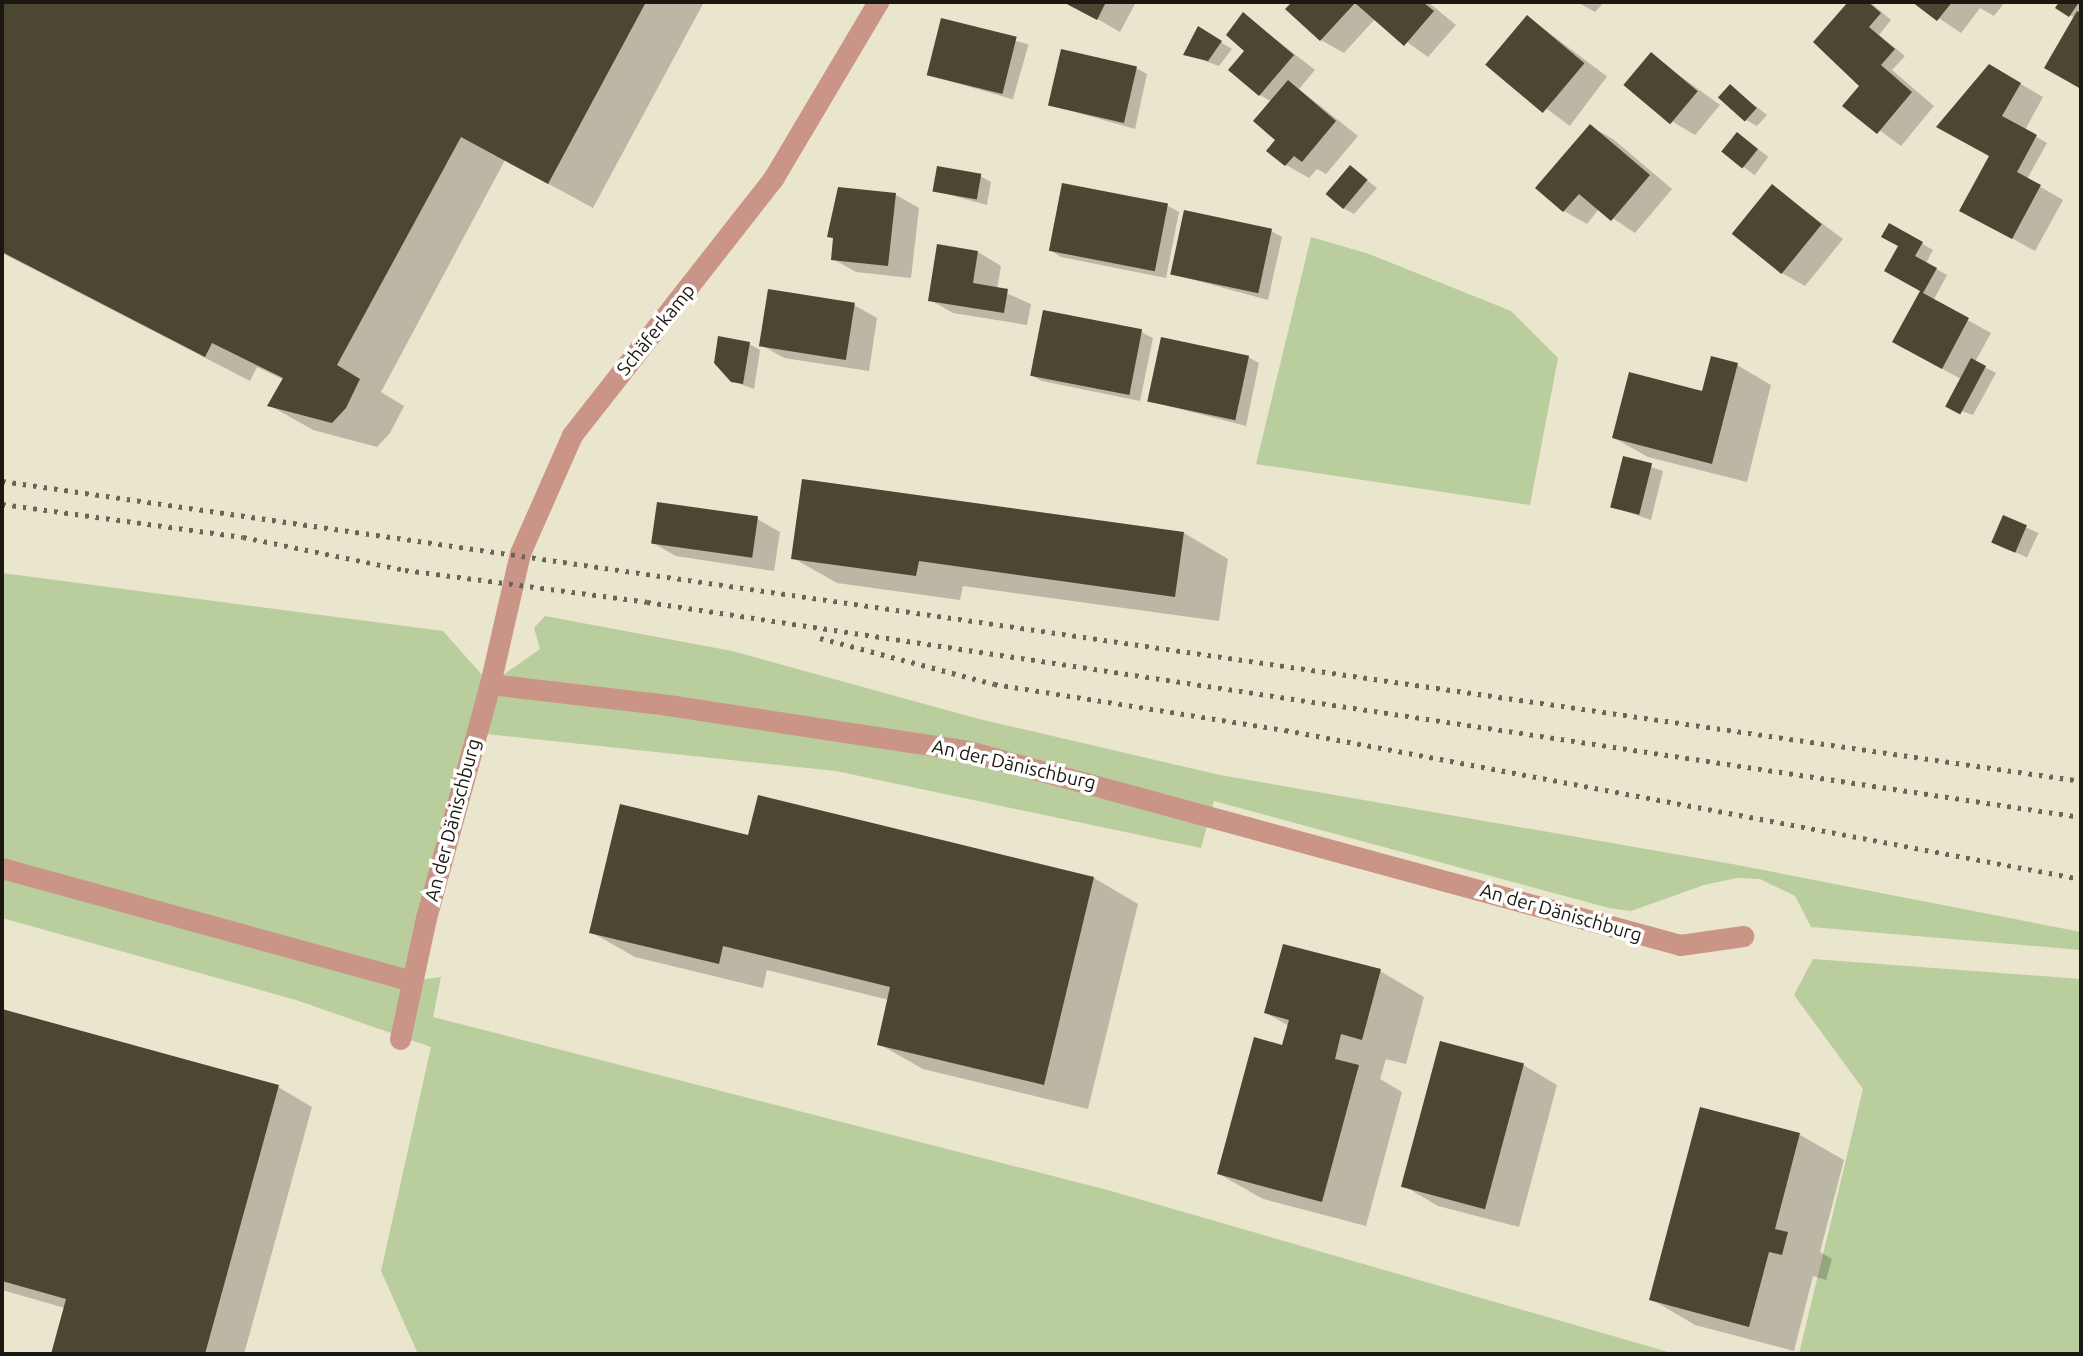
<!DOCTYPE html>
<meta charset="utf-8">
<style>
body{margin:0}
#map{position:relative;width:2083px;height:1356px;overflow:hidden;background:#eae5cd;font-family:Ubuntu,sans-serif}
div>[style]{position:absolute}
.green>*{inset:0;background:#b9cd9d}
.shadow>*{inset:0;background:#0003;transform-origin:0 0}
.building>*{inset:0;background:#4b4733;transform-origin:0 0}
.minor>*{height:21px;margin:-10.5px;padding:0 10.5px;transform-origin:10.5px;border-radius:10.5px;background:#ca9487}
.rail>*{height:5px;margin-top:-2.5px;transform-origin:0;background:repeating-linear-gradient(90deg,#696657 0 3.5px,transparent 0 10.5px)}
span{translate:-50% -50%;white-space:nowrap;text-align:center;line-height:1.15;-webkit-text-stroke:7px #fff;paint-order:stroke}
.street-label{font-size:19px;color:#1a1810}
.frame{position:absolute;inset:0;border:4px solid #1a1810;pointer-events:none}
</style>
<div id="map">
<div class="green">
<div style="clip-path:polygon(1311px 237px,1369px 254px,1511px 311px,1558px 358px,1530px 505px,1256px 464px)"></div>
<div style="clip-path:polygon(2px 573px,443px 631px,490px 684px,540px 649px,534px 628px,545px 616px,732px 651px,979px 719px,1220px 775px,1732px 864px,2081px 932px,2081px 950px,1811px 927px,1795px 896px,1760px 879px,1737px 878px,1704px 885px,1631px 911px,1609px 908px,1214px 801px,1201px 848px,836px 771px,477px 733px,412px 981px,441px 977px,433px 1017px,1111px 1191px,1675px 1354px,418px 1354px,381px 1271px,431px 1047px,296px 1000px,2px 918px)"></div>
<div style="clip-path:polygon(1813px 959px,2081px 979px,2081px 1354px,1799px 1354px,1863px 1089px,1794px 995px)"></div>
</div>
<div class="shadow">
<div style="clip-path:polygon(2px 2px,704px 2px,593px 208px,505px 160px,381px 392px,404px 406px,390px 433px,377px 447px,313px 430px,269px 405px,284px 380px,257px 367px,250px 381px,2px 253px)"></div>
<div style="clip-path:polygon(1068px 2px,1136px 2px,1120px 32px)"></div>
<div style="clip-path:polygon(1294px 2px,1428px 2px,1456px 25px,1428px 57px,1375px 19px,1344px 53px,1321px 40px,1287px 9px)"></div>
<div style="clip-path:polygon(1577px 2px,1604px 2px,1595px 12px)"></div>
<div style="clip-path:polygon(1850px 2px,1870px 2px,1891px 20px,1879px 35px,1905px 56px,1892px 70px,1934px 106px,1901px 146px,1845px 105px,1861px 86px,1815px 41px)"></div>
<div style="clip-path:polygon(1915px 2px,2005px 2px,1994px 16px,1980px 8px,1961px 33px)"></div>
<div style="clip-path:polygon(2061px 2px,2081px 2px,2081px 87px,2047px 67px,2075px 18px,2057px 8px)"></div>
<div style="clip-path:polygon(1243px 14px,1315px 70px,1299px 89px,1358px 136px,1326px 174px,1317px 169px,1309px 178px,1286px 165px,1272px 102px,1260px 95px,1246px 51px)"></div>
<div style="left:1528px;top:17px;width:99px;height:62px;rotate:37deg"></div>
<div style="left:943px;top:20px;width:89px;height:57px;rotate:16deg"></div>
<div style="clip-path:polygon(1199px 29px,1232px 49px,1219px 66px,1186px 54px)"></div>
<div style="clip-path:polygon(1651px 55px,1720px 105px,1695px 135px,1673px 122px)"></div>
<div style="clip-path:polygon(1990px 66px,2043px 97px,2025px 130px,2047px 143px,2027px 179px,2063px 200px,2035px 251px,1984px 223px,1991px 156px)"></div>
<div style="clip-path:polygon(1136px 68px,1147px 74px,1135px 129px,1050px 105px)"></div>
<div style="clip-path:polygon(1730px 86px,1767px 115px,1757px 126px,1746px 120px)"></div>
<div style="clip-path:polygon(1590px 126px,1613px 139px,1672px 189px,1635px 233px,1599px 209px,1587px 224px,1564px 211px)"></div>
<div style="left:1738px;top:134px;width:38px;height:23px;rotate:37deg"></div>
<div style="clip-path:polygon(1350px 167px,1377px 188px,1354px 214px,1343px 208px)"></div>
<div style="clip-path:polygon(980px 176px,991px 182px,987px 205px,935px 191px)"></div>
<div style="clip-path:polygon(1063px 185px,1168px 206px,1179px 212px,1166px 278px,1061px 257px,1050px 250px)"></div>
<div style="clip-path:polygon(1772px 186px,1843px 239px,1805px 286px,1782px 273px)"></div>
<div style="clip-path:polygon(896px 195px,919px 208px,911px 278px,856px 272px,833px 259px,834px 239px,829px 236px)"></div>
<div style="clip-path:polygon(1890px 225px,1933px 250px,1926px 263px,1947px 275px,1933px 301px,1991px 333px,1975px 362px,1996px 373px,1973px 415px,1947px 406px,1961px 379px,1917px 355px,1922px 290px)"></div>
<div style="clip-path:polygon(1271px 231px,1282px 237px,1268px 300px,1172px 274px)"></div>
<div style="clip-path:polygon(978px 252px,1001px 266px,997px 289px,1031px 304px,1027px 325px,953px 313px,930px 300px)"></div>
<div style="clip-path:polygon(854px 305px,877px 318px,869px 371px,784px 358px,761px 345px)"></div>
<div style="clip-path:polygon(1141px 332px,1153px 338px,1140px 401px,1042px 381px,1031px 375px)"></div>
<div style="clip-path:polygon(749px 344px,760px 350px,754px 389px,732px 381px)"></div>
<div style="clip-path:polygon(1248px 357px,1259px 363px,1246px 426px,1149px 401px)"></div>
<div style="clip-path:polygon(1737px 365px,1771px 385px,1747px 482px,1648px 457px,1614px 438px,1703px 393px)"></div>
<div style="clip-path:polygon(1624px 458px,1663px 471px,1651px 520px,1613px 507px)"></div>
<div style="left:2004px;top:517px;width:38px;height:27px;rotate:25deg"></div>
<div style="clip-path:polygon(757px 519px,780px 532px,774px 571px,676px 556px,653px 543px)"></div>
<div style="clip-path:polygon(1184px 533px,1228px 559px,1219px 621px,963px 586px,960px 600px,837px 583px,793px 558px)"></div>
<div style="clip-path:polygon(750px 837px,1094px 878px,1138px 904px,1088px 1109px,923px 1069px,879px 1044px,889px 1000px,767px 970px,763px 988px,635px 957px,591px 932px)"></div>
<div style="clip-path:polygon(1380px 971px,1424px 997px,1406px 1064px,1386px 1059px,1380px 1079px,1402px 1092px,1366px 1226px,1263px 1199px,1219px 1174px,1284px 1047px,1289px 1026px,1266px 1013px)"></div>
<div style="clip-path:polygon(2px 1011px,278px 1087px,312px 1107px,244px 1354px,53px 1354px,65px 1308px,2px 1290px)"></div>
<div style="clip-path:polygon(1523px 1065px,1557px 1085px,1519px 1227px,1438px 1206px,1404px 1186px)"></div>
<div style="clip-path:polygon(1702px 1109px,1800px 1135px,1844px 1160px,1820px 1252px,1832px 1259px,1826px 1280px,1813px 1276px,1794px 1351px,1695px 1325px,1651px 1299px)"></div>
</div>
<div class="building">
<div style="clip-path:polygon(2px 2px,646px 2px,548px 184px,461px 137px,337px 365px,360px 379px,346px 408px,332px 423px,267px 406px,283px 378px,212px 343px,205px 357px,2px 252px)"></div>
<div style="clip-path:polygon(1063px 2px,1106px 2px,1097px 20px)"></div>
<div style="clip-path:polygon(1292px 2px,1423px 2px,1434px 11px,1404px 46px,1355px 3px,1320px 41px,1285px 9px)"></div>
<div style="clip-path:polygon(1848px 2px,1868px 2px,1881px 13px,1869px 27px,1895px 49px,1881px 65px,1912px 92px,1877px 134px,1842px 106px,1859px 86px,1813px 42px)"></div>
<div style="clip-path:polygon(1912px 2px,1952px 2px,1937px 21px)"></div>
<div style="clip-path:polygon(2059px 2px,2079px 2px,2069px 17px,2055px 8px)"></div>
<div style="clip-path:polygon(2077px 11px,2081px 13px,2081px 89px,2044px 68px)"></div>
<div style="clip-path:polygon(1243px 12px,1294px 55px,1259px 96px,1228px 70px,1244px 51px,1226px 35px)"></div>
<div style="left:1527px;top:15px;width:75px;height:65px;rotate:40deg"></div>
<div style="left:941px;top:18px;width:78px;height:59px;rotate:14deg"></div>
<div style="clip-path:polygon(1198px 26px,1222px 41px,1208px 61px,1183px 55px)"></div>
<div style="left:1061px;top:49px;width:78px;height:58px;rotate:13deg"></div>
<div style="left:1651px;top:52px;width:61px;height:43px;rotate:40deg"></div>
<div style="clip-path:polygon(1989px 64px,2021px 83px,2002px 116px,2037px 135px,2017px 172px,2041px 185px,2012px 239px,1959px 211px,1989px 156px,1936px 127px)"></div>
<div style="clip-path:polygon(1288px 80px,1336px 121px,1302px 162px,1294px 156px,1285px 166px,1266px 151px,1275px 140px,1253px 121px)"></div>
<div style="left:1730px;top:84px;width:36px;height:18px;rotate:42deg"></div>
<div style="clip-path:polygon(1590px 124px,1650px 175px,1611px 221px,1579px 194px,1563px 212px,1535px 188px)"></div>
<div style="left:1737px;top:132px;width:27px;height:25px;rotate:39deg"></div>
<div style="left:1350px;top:165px;width:23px;height:38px;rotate:40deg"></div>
<div style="left:937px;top:166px;width:45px;height:26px;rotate:10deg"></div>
<div style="left:1062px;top:183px;width:108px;height:69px;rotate:11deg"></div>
<div style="left:1772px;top:184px;width:64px;height:64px;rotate:39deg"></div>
<div style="clip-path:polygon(838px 187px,896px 193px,888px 266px,831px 260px,833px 238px,827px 237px)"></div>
<div style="left:1184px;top:210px;width:90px;height:66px;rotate:12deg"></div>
<div style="clip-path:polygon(1889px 223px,1923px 242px,1915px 256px,1937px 268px,1923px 293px,1969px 318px,1942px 369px,1892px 342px,1920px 291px,1884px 271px,1898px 246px,1881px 237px)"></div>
<div style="clip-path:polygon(937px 244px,978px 251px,973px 283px,1008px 289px,1004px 313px,928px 301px)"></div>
<div style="left:768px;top:289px;width:88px;height:58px;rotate:9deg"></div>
<div style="left:1043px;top:310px;width:101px;height:67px;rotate:11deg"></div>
<div style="clip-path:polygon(718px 336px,750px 342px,743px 384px,731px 382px,714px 363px)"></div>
<div style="left:1161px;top:337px;width:90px;height:66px;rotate:12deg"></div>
<div style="clip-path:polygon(1711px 356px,1738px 363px,1712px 464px,1612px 438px,1629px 372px,1702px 391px)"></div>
<div style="left:1971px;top:358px;width:17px;height:55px;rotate:28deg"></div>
<div style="left:1623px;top:456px;width:30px;height:53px;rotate:14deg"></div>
<div style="clip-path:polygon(802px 479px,1184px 532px,1175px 597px,919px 561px,916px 576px,791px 559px)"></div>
<div style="left:657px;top:502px;width:102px;height:42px;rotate:8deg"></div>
<div style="left:2003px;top:515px;width:26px;height:30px;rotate:23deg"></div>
<div style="clip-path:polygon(758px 795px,1094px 877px,1044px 1085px,877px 1045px,890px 987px,723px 946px,719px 964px,589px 933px,620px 804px,748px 835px)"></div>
<div style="clip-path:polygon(1283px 944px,1381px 969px,1362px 1040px,1341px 1034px,1335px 1059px,1359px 1065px,1322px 1202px,1217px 1174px,1254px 1037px,1282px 1045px,1289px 1020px,1264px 1013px)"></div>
<div style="clip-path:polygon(2px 1009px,279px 1085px,205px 1354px,51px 1354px,66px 1299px,2px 1281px)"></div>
<div style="left:1440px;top:1041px;width:87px;height:151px;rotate:15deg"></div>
<div style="clip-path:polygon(1700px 1107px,1800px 1133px,1775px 1229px,1788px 1232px,1782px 1255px,1769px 1252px,1749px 1327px,1649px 1300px)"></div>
</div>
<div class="minor">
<div style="left:490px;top:684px;width:134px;rotate:-77.1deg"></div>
<div style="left:520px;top:553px;width:129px;rotate:-66.2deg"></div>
<div style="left:572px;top:435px;width:328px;rotate:-51.9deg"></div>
<div style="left:774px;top:177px;width:204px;rotate:-59.3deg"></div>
<div style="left:2px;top:868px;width:424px;rotate:15.4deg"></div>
<div style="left:400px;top:1039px;width:124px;rotate:-77.9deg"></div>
<div style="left:426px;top:918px;width:243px;rotate:-74.7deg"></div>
<div style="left:490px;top:684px;width:179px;rotate:6.7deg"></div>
<div style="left:668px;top:705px;width:304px;rotate:8.7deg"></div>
<div style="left:968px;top:751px;width:738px;rotate:15.24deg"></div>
<div style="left:1680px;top:945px;width:64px;rotate:-8.1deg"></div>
</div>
<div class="rail">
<div style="left:2px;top:481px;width:2101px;rotate:8.21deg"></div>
<div style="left:2px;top:504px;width:243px;rotate:7.8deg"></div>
<div style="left:243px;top:537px;width:165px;rotate:11.5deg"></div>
<div style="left:405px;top:570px;width:244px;rotate:7.5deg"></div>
<div style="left:647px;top:602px;width:1450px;rotate:8.53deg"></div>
<div style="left:820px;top:638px;width:180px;rotate:14.8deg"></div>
<div style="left:994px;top:684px;width:295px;rotate:9deg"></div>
<div style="left:1285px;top:730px;width:810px;rotate:10.6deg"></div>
</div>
<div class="street-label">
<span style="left:656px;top:330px;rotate:-51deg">Schäferkamp</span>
<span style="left:1014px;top:765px;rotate:13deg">An der Dänischburg</span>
<span style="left:453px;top:820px;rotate:-75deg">An der Dänischburg</span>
<span style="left:1561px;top:913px;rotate:16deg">An der Dänischburg</span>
</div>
<div class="frame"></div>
</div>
